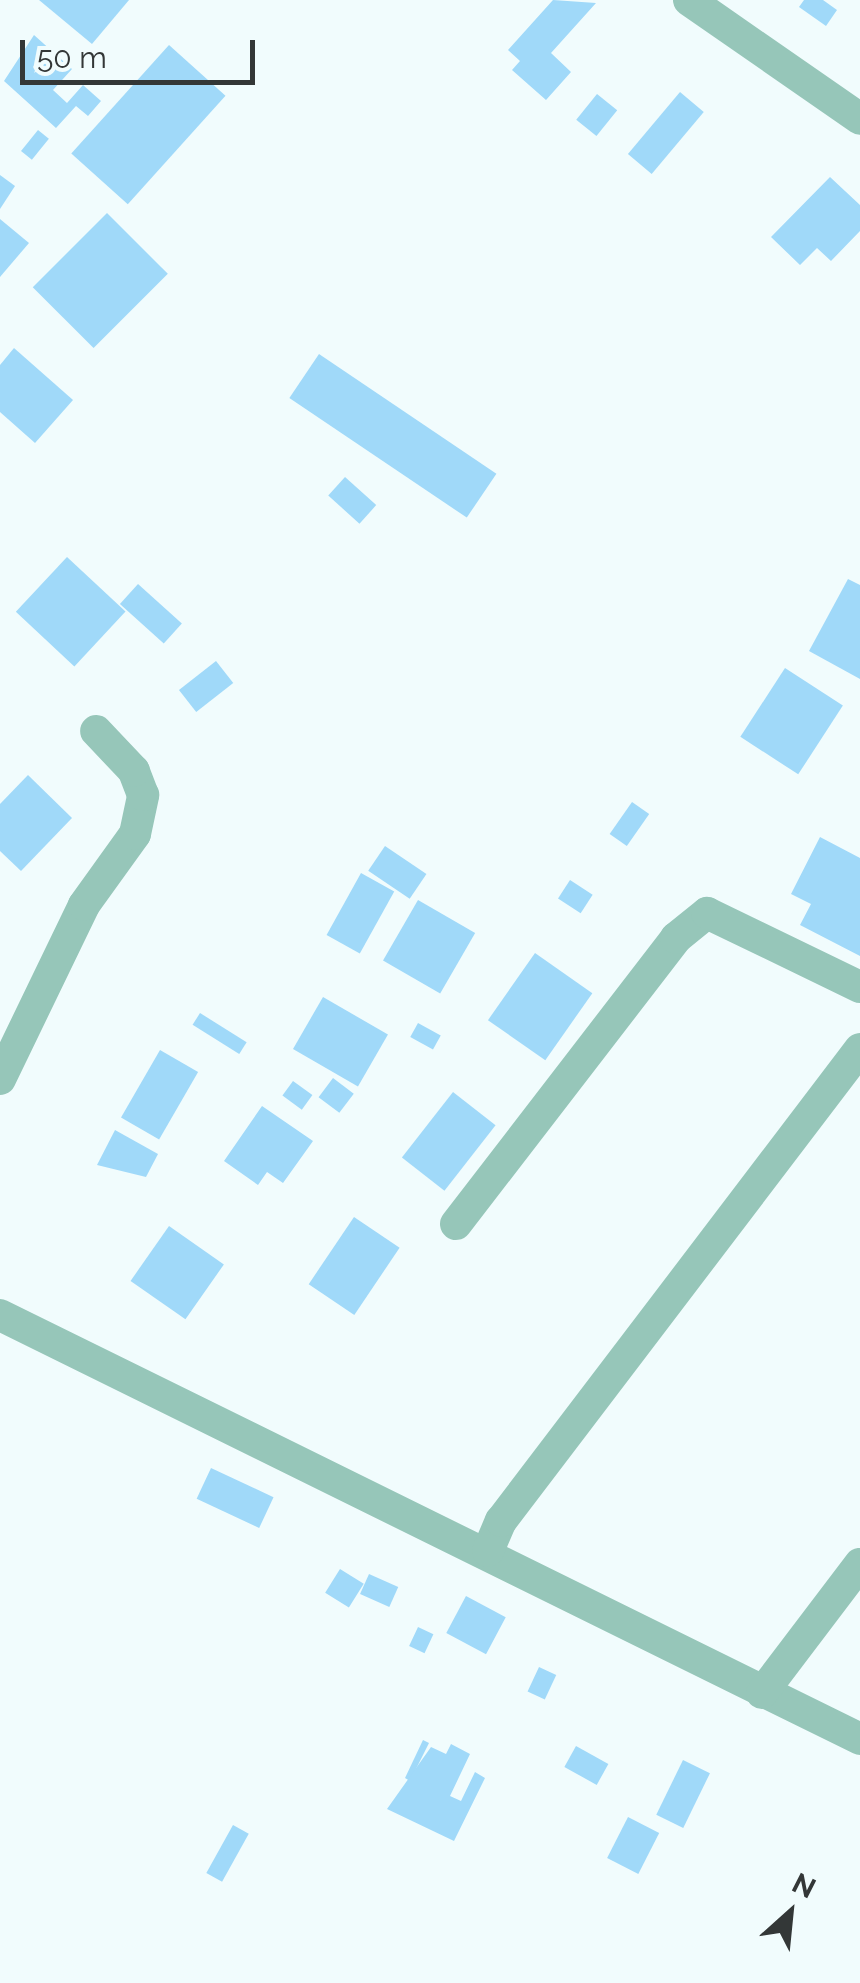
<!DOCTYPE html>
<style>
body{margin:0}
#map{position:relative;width:860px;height:1983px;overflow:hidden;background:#f1fcfd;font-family:Raleway,sans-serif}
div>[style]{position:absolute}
.building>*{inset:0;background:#a0d9f9;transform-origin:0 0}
.minor>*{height:32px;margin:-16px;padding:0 16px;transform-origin:16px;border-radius:16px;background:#96c6b9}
span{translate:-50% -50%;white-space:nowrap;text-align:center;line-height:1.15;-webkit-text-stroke:8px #f1fcfd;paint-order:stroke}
.north{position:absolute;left:740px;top:1863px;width:100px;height:100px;-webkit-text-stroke:8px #f1fcfd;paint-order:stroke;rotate:27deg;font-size:28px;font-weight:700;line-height:40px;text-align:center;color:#333737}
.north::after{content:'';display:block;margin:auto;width:35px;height:45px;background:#333737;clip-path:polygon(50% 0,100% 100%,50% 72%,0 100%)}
.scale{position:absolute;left:20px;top:40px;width:235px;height:45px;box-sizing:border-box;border:5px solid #333737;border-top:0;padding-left:12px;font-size:30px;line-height:35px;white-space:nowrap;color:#333737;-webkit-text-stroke:8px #f1fcfd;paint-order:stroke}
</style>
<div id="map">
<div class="building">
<div style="clip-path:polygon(39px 0,129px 0,92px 44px)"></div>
<div style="clip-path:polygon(553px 0,596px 3px,551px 53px,571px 72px,546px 100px,512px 70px,520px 61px,508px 50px)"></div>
<div style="clip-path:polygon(804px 0,823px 0,837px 10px,826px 26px,799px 7px)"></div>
<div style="clip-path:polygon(34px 35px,72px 69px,53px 90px,67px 103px,83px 85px,101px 101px,88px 116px,76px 106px,56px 128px,4px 81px)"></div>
<div style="left:169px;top:45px;width:76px;height:146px;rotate:42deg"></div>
<div style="left:680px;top:92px;width:31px;height:81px;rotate:40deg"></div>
<div style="left:597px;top:94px;width:26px;height:33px;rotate:39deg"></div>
<div style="left:38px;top:130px;width:14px;height:27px;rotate:39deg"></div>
<div style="clip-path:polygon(0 175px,15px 186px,0 209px)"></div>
<div style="clip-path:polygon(830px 177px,860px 205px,860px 231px,831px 261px,817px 248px,800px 265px,771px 237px)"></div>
<div style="left:107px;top:213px;width:86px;height:105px;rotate:45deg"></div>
<div style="clip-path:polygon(0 219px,29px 243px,0 277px)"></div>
<div style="clip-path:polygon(14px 348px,73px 400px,35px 443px,0 412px,0 365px)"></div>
<div style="left:319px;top:354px;width:214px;height:53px;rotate:34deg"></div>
<div style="left:345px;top:477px;width:42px;height:25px;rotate:42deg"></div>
<div style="left:67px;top:557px;width:80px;height:75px;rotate:43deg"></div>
<div style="clip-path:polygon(848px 579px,860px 585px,860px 679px,809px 651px)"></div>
<div style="left:138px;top:584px;width:59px;height:27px;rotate:42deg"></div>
<div style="left:216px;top:661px;width:28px;height:47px;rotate:52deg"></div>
<div style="left:785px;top:668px;width:69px;height:82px;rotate:33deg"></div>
<div style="clip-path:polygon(28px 775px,72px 818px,21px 871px,0 851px,0 804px)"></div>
<div style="left:632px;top:802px;width:21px;height:39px;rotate:35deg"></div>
<div style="clip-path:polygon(820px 837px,860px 858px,860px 956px,800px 925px,811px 904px,791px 894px)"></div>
<div style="left:385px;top:846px;width:50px;height:30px;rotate:34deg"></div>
<div style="left:361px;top:873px;width:38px;height:71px;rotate:29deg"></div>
<div style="left:570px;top:880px;width:27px;height:22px;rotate:33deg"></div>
<div style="left:418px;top:900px;width:66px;height:70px;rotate:30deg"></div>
<div style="left:535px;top:953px;width:70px;height:82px;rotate:35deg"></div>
<div style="left:323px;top:997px;width:75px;height:60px;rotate:30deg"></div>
<div style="left:200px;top:1013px;width:55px;height:14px;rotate:32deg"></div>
<div style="left:418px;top:1023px;width:26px;height:16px;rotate:29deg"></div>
<div style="left:160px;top:1050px;width:44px;height:78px;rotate:30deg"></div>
<div style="left:333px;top:1078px;width:26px;height:24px;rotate:37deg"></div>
<div style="left:293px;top:1081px;width:24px;height:18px;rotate:36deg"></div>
<div style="left:453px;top:1092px;width:54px;height:83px;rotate:38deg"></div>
<div style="clip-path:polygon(262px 1106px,313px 1141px,283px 1183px,267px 1172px,258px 1185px,224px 1161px)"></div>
<div style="clip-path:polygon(115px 1130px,158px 1154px,146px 1177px,97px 1165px)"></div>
<div style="left:354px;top:1217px;width:55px;height:81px;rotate:34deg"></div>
<div style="left:169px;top:1226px;width:67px;height:67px;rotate:35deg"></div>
<div style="left:211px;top:1468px;width:69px;height:34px;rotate:25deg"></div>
<div style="left:340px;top:1569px;width:28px;height:28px;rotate:32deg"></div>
<div style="left:369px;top:1574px;width:32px;height:22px;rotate:24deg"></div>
<div style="left:466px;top:1596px;width:45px;height:42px;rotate:28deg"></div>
<div style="left:418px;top:1627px;width:17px;height:21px;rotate:25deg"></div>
<div style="left:539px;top:1667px;width:19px;height:27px;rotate:25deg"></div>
<div style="clip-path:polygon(423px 1740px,429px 1743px,410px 1781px,405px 1778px)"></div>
<div style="clip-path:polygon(451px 1744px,470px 1754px,450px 1796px,461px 1801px,475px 1772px,485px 1778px,454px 1841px,387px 1809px,431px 1747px,446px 1754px)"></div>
<div style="left:576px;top:1746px;width:37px;height:24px;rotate:29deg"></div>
<div style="left:683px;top:1760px;width:30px;height:61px;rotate:26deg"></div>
<div style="left:628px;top:1817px;width:35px;height:46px;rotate:27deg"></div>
<div style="left:233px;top:1825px;width:18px;height:55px;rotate:29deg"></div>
</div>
<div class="minor">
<div style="left:689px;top:0;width:208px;rotate:34.8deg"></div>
<div style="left:0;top:1079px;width:193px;rotate:-64.2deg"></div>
<div style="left:84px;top:905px;width:87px;rotate:-54.3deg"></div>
<div style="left:135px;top:834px;width:40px;rotate:-78deg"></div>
<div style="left:143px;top:795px;width:26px;rotate:-111deg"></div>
<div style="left:134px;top:771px;width:55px;rotate:-133.5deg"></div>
<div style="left:456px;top:1224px;width:361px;rotate:-52.4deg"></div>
<div style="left:676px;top:938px;width:40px;rotate:-39deg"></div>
<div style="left:707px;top:913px;width:170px;rotate:25.8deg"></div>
<div style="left:0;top:1315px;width:959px;rotate:26.24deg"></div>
<div style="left:488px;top:1551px;width:33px;rotate:-67deg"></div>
<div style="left:501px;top:1521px;width:593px;rotate:-52.74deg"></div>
<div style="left:762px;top:1693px;width:162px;rotate:-52.8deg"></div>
</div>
<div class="north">N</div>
<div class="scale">50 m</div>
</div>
